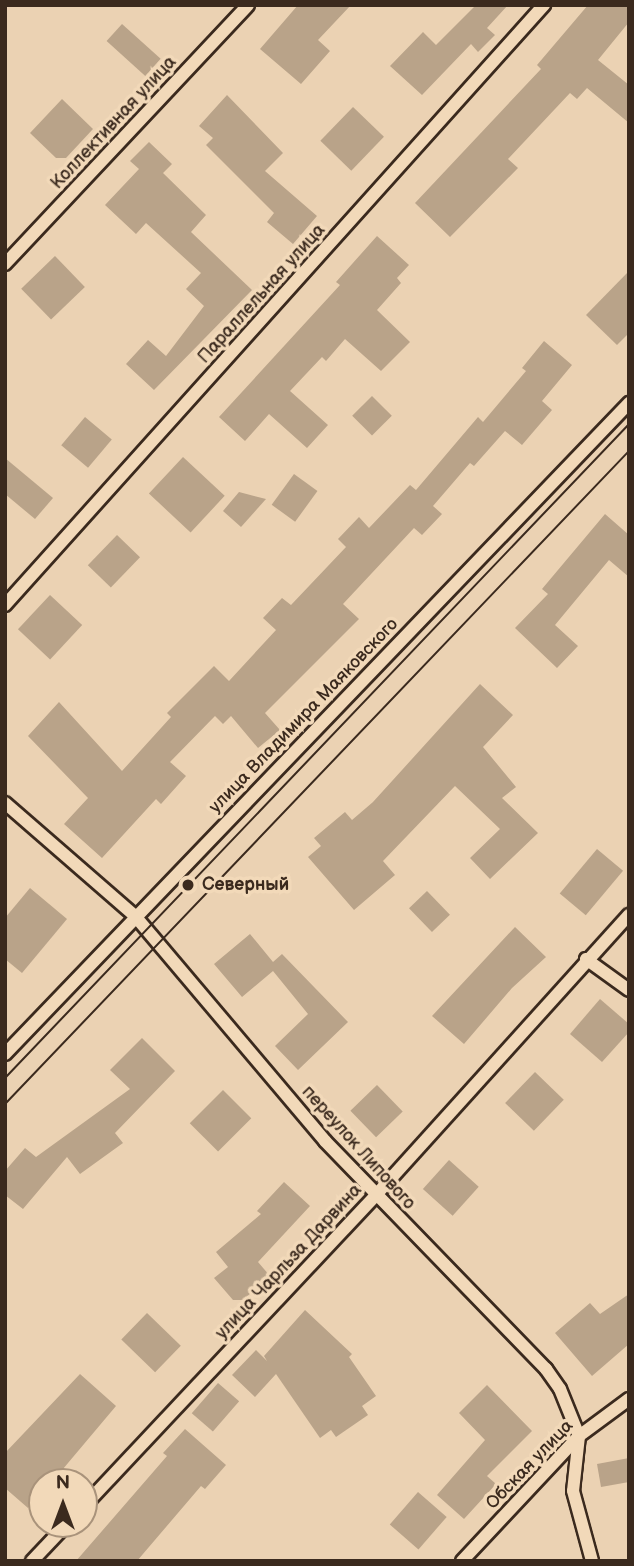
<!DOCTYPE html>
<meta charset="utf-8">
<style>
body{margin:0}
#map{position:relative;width:634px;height:1566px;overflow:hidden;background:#ebd2b3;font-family:"Balsamiq Sans",sans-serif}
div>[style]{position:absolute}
.building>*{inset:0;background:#b9a389;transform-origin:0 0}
.roads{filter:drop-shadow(2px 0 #3b2a1e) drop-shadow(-2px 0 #3b2a1e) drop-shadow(0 2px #3b2a1e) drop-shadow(0 -2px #3b2a1e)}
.service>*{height:12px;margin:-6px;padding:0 6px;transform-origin:6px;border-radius:6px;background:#f2d9b9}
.tram>*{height:2px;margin:-1px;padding:0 1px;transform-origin:1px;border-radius:1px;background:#3b2a1e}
.dots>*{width:19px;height:19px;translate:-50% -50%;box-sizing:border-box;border:4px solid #f2d9b9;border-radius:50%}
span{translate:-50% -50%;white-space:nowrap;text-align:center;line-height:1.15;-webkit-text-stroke:7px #f2d9b9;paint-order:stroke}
.street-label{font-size:18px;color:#3b2a1e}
.poi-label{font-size:18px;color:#3b2a1e;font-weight:700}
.left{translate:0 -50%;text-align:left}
.frame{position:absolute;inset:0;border:7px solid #3b2a1e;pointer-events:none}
.north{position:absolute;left:28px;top:1468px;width:70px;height:70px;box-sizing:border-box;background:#f2d9b9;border:2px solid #a9937b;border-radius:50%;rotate:0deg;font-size:19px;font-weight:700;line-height:28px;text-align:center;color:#3b2a1e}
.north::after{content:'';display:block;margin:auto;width:24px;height:32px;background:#3b2a1e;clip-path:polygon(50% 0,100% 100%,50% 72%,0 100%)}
</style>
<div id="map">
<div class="building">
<div style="clip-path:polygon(298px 5px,351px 5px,318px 40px,330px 51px,301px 84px,260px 49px)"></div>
<div style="clip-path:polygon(476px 5px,508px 5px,487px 28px,495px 35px,478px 52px,471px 44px,422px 95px,390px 66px,423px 32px,436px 45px)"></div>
<div style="clip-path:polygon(588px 5px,629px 5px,629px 22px,598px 60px,629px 85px,629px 123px,587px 88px,577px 99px,570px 93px,508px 159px,518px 168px,450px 237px,415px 203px,541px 69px,537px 65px)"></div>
<div style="left:122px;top:24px;width:52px;height:23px;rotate:42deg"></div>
<div style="clip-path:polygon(227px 95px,283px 153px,265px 171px,317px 216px,293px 244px,267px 222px,274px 213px,206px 145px,213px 138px,199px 126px)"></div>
<div style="clip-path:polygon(62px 99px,93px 129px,66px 158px,56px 158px,30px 133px)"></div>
<div style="left:353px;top:107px;width:43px;height:47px;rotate:44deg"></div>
<div style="clip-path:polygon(149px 142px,172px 164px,163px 173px,206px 215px,191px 232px,252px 290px,154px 390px,126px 364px,148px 340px,166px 356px,204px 306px,186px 289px,201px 273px,146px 223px,136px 234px,105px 205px,139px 169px,130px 161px)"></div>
<div style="clip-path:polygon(377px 236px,409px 265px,397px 278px,401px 283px,377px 310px,410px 342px,381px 371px,345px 339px,326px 361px,322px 357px,290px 391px,328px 425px,307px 448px,269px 414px,245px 441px,219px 417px,340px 285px,336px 282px)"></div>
<div style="left:55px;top:256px;width:43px;height:47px;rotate:46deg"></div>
<div style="clip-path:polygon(629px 271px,629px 333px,617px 345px,586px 315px)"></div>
<div style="clip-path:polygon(544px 341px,572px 365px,542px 401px,552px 410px,522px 445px,505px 431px,474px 466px,470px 463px,433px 506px,442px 514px,422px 535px,414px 528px,343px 604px,359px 619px,265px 713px,280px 730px,258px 748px,231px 716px,223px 724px,215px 716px,170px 762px,186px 776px,161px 804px,156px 799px,102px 858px,64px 824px,88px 798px,28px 736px,59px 702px,122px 771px,171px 717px,167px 713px,214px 666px,229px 681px,276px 630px,263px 618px,282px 598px,291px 605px,346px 547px,338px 539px,359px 517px,369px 528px,410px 485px,416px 490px,478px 417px,483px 422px,526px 371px,522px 368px)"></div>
<div style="left:372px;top:396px;width:28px;height:28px;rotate:45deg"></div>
<div style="left:85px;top:417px;width:35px;height:37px;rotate:40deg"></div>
<div style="left:183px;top:457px;width:57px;height:50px;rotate:43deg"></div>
<div style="clip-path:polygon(5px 458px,53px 498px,35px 519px,5px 494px)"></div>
<div style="left:294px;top:474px;width:29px;height:38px;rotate:36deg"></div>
<div style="clip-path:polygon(239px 492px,266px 499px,241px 527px,223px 511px)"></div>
<div style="clip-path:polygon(605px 514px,629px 535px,629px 577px,609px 560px,555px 625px,578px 646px,557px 668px,515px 628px,548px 594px,542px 589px)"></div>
<div style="left:117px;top:535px;width:32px;height:42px;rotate:44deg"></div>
<div style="left:50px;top:595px;width:44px;height:47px;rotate:43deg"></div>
<div style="clip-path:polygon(480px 684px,513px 715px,483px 747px,516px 787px,502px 798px,538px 833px,490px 879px,470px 858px,500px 829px,455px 786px,383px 861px,395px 875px,354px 910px,308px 857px,321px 846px,314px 838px,345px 812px,352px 820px,373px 802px)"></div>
<div style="left:597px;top:849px;width:34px;height:58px;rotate:40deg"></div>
<div style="clip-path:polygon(30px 888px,67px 919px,22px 973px,5px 959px,5px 918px)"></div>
<div style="left:427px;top:891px;width:33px;height:25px;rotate:46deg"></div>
<div style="clip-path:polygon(515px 927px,546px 957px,512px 988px,464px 1044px,432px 1016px)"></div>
<div style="clip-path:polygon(250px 934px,273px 962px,282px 954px,348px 1022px,298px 1070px,275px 1046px,308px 1014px,273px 971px,242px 997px,214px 964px)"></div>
<div style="clip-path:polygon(600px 999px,629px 1024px,629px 1032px,602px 1062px,570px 1034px)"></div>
<div style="clip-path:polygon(142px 1038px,175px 1071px,115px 1133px,123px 1143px,80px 1174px,67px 1157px,23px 1209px,5px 1195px,5px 1171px,25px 1148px,36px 1157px,130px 1089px,110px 1070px)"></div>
<div style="left:535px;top:1072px;width:40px;height:43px;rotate:44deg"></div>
<div style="left:377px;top:1085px;width:37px;height:37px;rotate:46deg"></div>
<div style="left:223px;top:1090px;width:40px;height:47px;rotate:45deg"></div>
<div style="left:449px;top:1160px;width:40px;height:39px;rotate:42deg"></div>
<div style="clip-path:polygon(284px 1182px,310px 1206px,258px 1262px,270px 1276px,243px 1300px,233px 1300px,214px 1278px,228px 1267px,216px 1252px,261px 1214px,257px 1211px)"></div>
<div style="clip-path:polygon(629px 1294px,629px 1344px,592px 1376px,555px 1333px,590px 1303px,600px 1314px)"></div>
<div style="clip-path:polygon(305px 1310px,352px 1354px,349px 1357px,376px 1396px,362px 1406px,368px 1415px,336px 1437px,331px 1430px,320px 1438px,276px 1374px,255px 1397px,232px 1375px,256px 1350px,267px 1361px,264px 1356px)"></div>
<div style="left:147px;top:1313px;width:47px;height:37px;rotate:44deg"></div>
<div style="clip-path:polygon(80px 1374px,116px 1406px,52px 1482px,42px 1482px,42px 1492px,28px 1508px,5px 1488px,5px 1453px)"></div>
<div style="left:218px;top:1383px;width:28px;height:40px;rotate:41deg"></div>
<div style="clip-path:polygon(487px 1385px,532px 1431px,487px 1476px,496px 1484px,464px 1519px,437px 1495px,485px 1440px,459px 1413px)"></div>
<div style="clip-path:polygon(185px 1429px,226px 1465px,205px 1489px,201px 1486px,137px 1561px,76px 1561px,167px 1456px,163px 1453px)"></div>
<div style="clip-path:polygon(629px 1458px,629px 1482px,601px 1487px,597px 1464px)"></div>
<div style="left:418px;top:1492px;width:38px;height:43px;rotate:41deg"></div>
</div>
<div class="roads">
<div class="service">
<div style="left:5px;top:264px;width:355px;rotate:-46.8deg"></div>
<div style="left:5px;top:605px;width:807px;rotate:-48.07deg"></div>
<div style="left:5px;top:803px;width:172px;rotate:41deg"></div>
<div style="left:135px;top:916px;width:294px;rotate:49.8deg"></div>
<div style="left:325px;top:1141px;width:318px;rotate:45.9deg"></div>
<div style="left:546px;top:1369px;width:24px;rotate:55deg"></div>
<div style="left:560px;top:1389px;width:51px;rotate:68deg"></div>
<div style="left:579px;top:1436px;width:55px;rotate:96.2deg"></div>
<div style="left:573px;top:1491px;width:73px;rotate:74.8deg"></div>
<div style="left:586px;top:959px;width:53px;rotate:35.8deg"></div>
<div style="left:5px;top:1054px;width:902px;rotate:-46.21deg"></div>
<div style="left:84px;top:1506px;width:425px;rotate:-46.8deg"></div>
<div style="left:375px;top:1196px;width:379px;rotate:-47.9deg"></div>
<div style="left:32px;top:1561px;width:51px;rotate:-46.6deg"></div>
<div style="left:462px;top:1561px;width:171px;rotate:-46.9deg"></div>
<div style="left:579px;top:1436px;width:62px;rotate:-36.5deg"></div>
</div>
</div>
<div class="tram">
<div style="left:5px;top:1078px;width:904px;rotate:-46.34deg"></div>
<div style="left:5px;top:1104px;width:903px;rotate:-46.3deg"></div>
</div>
<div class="dots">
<div style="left:188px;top:885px;background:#3b2a1e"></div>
</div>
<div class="street-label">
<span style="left:114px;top:123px;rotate:-47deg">Коллективная улица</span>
<span style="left:262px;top:294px;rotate:-48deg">Параллельная улица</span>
<span style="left:304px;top:716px;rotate:-46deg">улица Владимира Маяковского</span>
<span style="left:358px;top:1148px;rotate:48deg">переулок Липового</span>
<span style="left:289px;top:1262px;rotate:-47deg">улица Чарльза Дарвина</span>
<span style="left:530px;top:1465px;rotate:-46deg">Обская улица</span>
</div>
<div class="poi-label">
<span class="left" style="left:202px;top:885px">Северный</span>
</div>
<div class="frame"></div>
<div class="north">N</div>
</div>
